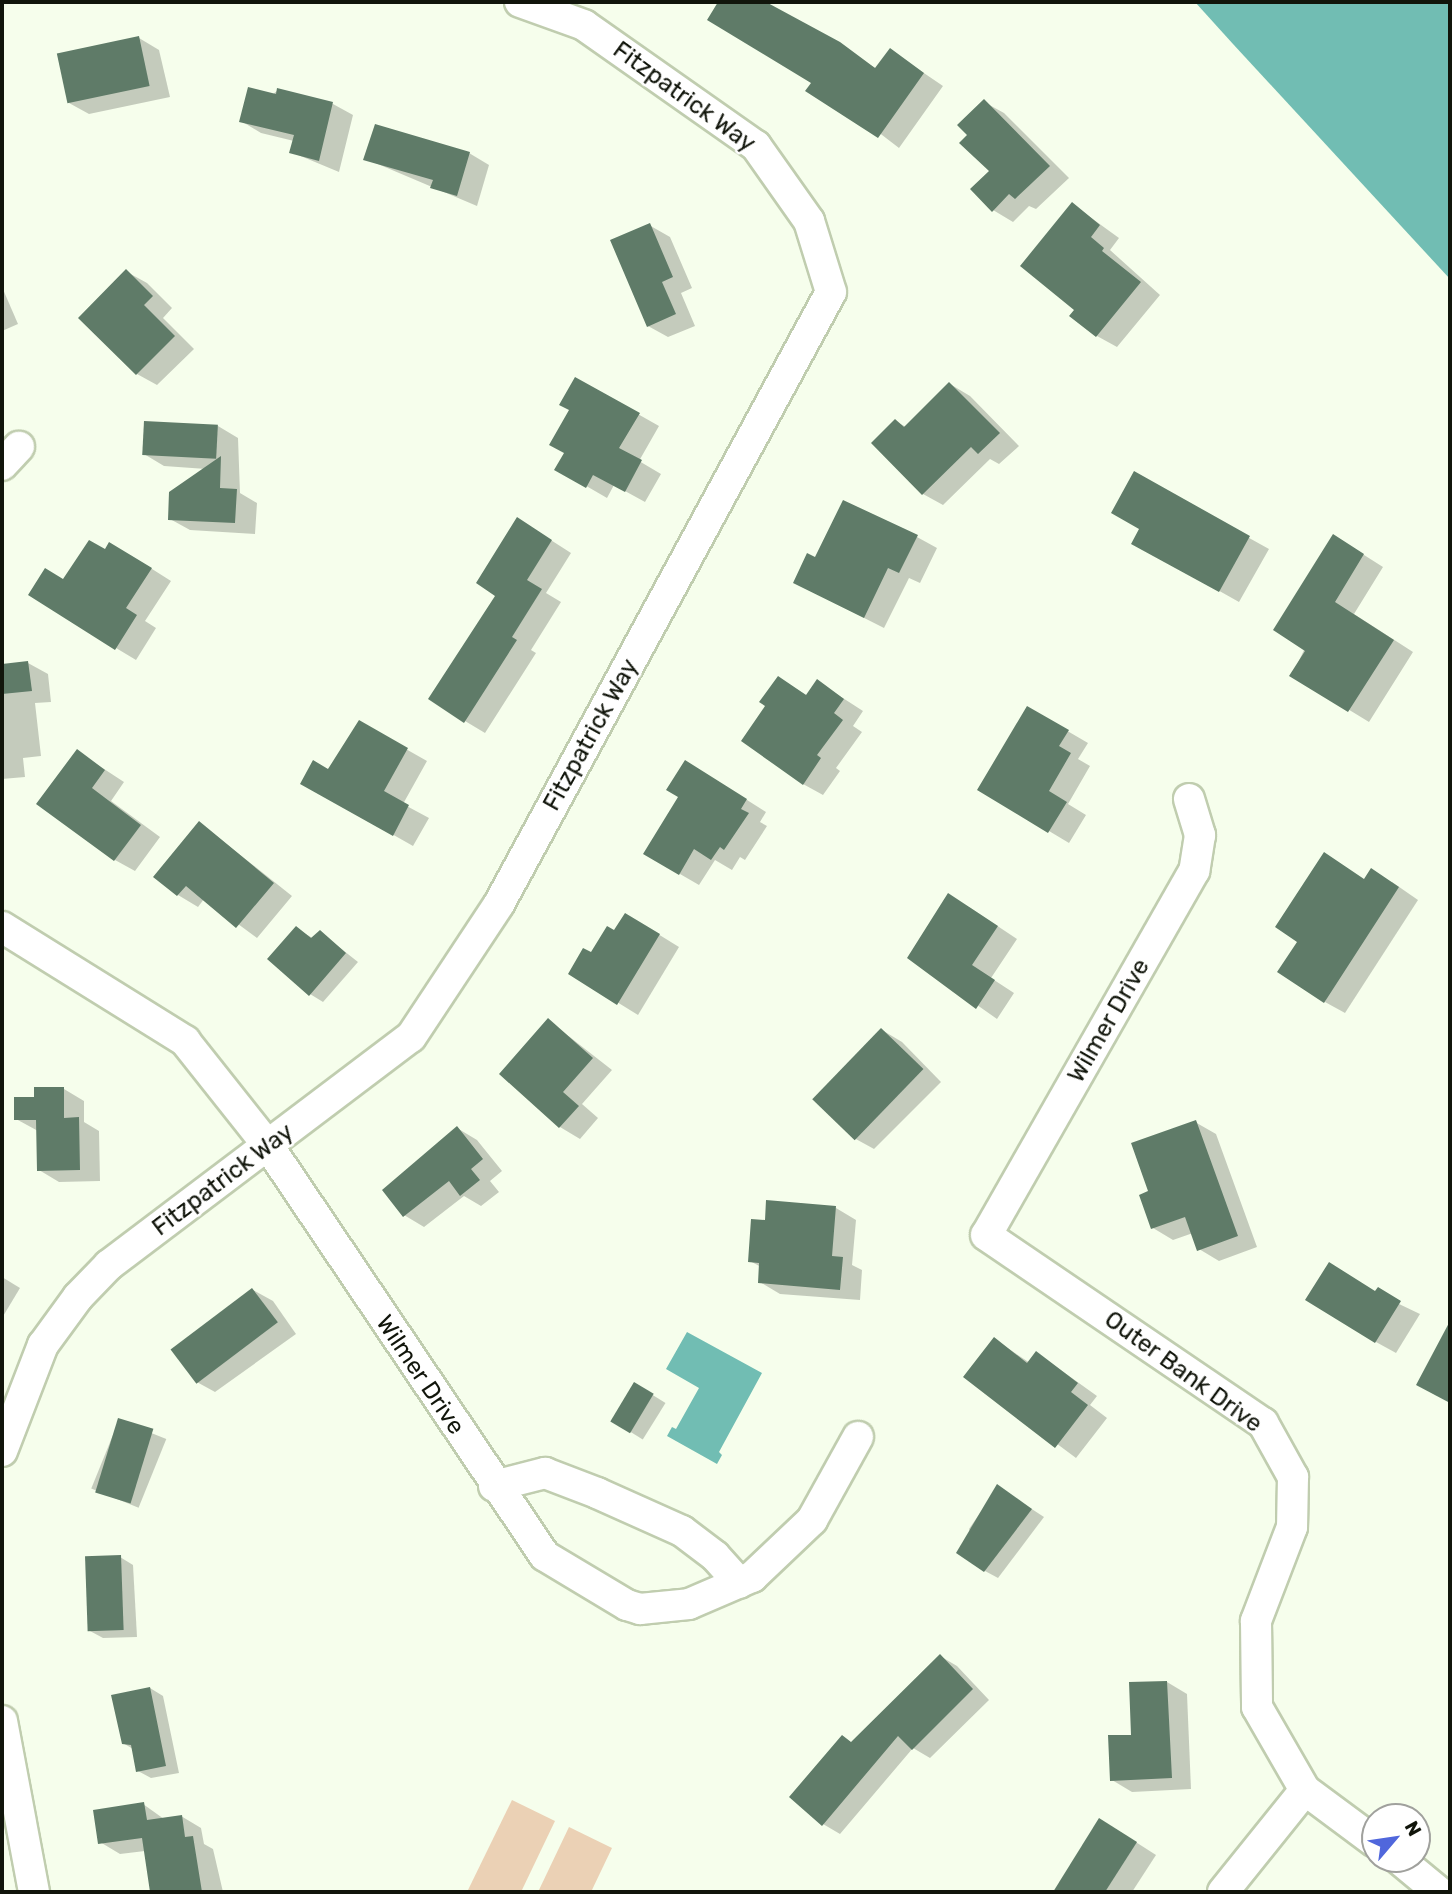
<!DOCTYPE html>
<style>
body{margin:0}
#map{position:relative;width:1452px;height:1894px;overflow:hidden;background:#f6feec;font-family:Rubik,sans-serif}
div>[style]{position:absolute}
.green>*{inset:0;background:#ebd1b5}
.water>*{inset:0;background:#71bdb3}
.shadow>*{inset:0;background:#0003;transform-origin:0 0}
.building>*{inset:0;background:#5f7b68;transform-origin:0 0}
.roads{filter:drop-shadow(2px 0 #c0cdaf) drop-shadow(-2px 0 #c0cdaf) drop-shadow(0 2px #c0cdaf) drop-shadow(0 -2px #c0cdaf)}
.minor>*{height:30px;margin:-15px;padding:0 15px;transform-origin:15px;border-radius:15px;background:#fff}
span{translate:-50% -50%;white-space:nowrap;text-align:center;line-height:1.15;-webkit-text-stroke:5px #fff;paint-order:stroke}
.street-label{font-size:24px;color:#11150b}
.frame{position:absolute;inset:0;border:4px solid #11150b;pointer-events:none}
.north{position:absolute;left:1361px;top:1803px;width:70px;height:70px;box-sizing:border-box;background:#fff;border:2px solid #a0a19d;border-radius:50%;rotate:61deg;font-size:19px;font-weight:700;line-height:28px;text-align:center;color:#11150b}
.north::after{content:'';display:block;margin:auto;width:24px;height:32px;background:#5067dc;clip-path:polygon(50% 0,100% 100%,50% 72%,0 100%)}
</style>
<div id="map">
<div class="green">
<div style="clip-path:polygon(512px 1800px,555px 1821px,521px 1892px,472px 1892px,468px 1890px)"></div>
<div style="clip-path:polygon(569px 1827px,612px 1848px,591px 1892px,538px 1892px)"></div>
</div>
<div class="water">
<div style="clip-path:polygon(1195px 2px,1450px 2px,1450px 279px,1233px 44px)"></div>
<div style="clip-path:polygon(687px 1332px,762px 1373px,719px 1452px,722px 1455px,717px 1464px,667px 1436px,672px 1427px,676px 1429px,699px 1388px,666px 1369px)"></div>
</div>
<div class="shadow">
<div style="clip-path:polygon(720px 2px,757px 6px,763px 2px,877px 69px,890px 50px,943px 86px,899px 148px,813px 82px,710px 20px)"></div>
<div style="clip-path:polygon(139px 38px,159px 50px,170px 97px,89px 114px,69px 103px)"></div>
<div style="clip-path:polygon(278px 90px,333px 104px,353px 115px,339px 172px,291px 152px,294px 141px,261px 133px,241px 121px)"></div>
<div style="clip-path:polygon(984px 102px,1004px 113px,1069px 178px,1036px 209px,1029px 206px,1013px 222px,993px 210px,991px 171px,969px 135px)"></div>
<div style="clip-path:polygon(469px 153px,489px 165px,477px 206px,366px 159px)"></div>
<div style="clip-path:polygon(1072px 204px,1119px 238px,1110px 250px,1160px 295px,1117px 347px,1097px 336px,1076px 310px)"></div>
<div style="clip-path:polygon(649px 225px,670px 237px,692px 288px,681px 293px,695px 326px,668px 337px,648px 326px)"></div>
<div style="clip-path:polygon(127px 272px,147px 283px,172px 308px,163px 318px,194px 349px,157px 385px,137px 374px)"></div>
<div style="clip-path:polygon(2px 287px,18px 324px,2px 331px)"></div>
<div style="clip-path:polygon(576px 379px,659px 426px,639px 461px,661px 474px,645px 502px,614px 485px,607px 498px,557px 469px,566px 453px)"></div>
<div style="clip-path:polygon(950px 384px,970px 396px,1019px 446px,999px 464px,990px 459px,943px 505px,923px 494px,895px 421px,906px 427px)"></div>
<div style="clip-path:polygon(218px 426px,238px 438px,240px 493px,257px 503px,255px 534px,190px 530px,170px 519px,206px 469px,164px 466px,144px 454px)"></div>
<div style="clip-path:polygon(1134px 474px,1269px 549px,1239px 602px,1134px 543px,1142px 528px)"></div>
<div style="clip-path:polygon(518px 519px,571px 553px,546px 593px,561px 602px,531px 650px,536px 653px,485px 733px,465px 721px)"></div>
<div style="clip-path:polygon(917px 537px,937px 548px,920px 583px,909px 578px,884px 628px,795px 583px,816px 559px)"></div>
<div style="clip-path:polygon(1353px 548px,1383px 567px,1354px 614px,1413px 652px,1369px 722px,1292px 675px)"></div>
<div style="clip-path:polygon(106px 551px,130px 555px,171px 581px,145px 621px,156px 628px,136px 660px,116px 648px,64px 580px)"></div>
<div style="clip-path:polygon(28px 663px,48px 674px,51px 702px,35px 703px,41px 756px,23px 758px,25px 777px,2px 779px,2px 665px)"></div>
<div style="clip-path:polygon(778px 678px,808px 696px,818px 682px,863px 711px,853px 726px,862px 732px,836px 768px,840px 771px,823px 795px,803px 784px,767px 706px)"></div>
<div style="clip-path:polygon(1028px 708px,1088px 743px,1078px 759px,1090px 766px,1068px 804px,1086px 815px,1069px 843px,979px 789px)"></div>
<div style="clip-path:polygon(360px 723px,427px 761px,403px 804px,429px 818px,413px 846px,302px 783px,329px 771px)"></div>
<div style="clip-path:polygon(78px 752px,124px 782px,111px 801px,160px 837px,135px 871px,115px 860px)"></div>
<div style="clip-path:polygon(706px 774px,766px 812px,760px 822px,767px 826px,745px 860px,740px 857px,732px 870px,715px 860px,699px 885px,680px 874px,681px 797px)"></div>
<div style="clip-path:polygon(200px 823px,292px 896px,257px 938px,204px 899px,198px 907px,178px 895px)"></div>
<div style="clip-path:polygon(1366px 880px,1392px 882px,1418px 900px,1345px 1013px,1325px 1002px)"></div>
<div style="clip-path:polygon(969px 907px,1017px 939px,991px 978px,1014px 993px,997px 1019px,909px 957px)"></div>
<div style="clip-path:polygon(645px 926px,679px 947px,638px 1015px,570px 973px,614px 932px)"></div>
<div style="clip-path:polygon(296px 928px,314px 939px,320px 932px,358px 962px,323px 1002px,310px 994px)"></div>
<div style="clip-path:polygon(548px 1020px,612px 1070px,582px 1104px,598px 1118px,580px 1139px,560px 1127px,501px 1074px)"></div>
<div style="clip-path:polygon(882px 1030px,902px 1042px,941px 1082px,874px 1149px,854px 1138px,815px 1099px)"></div>
<div style="clip-path:polygon(64px 1089px,84px 1101px,84px 1122px,99px 1131px,100px 1181px,59px 1182px,39px 1170px,38px 1131px,16px 1119px,36px 1099px)"></div>
<div style="clip-path:polygon(1195px 1122px,1216px 1134px,1257px 1247px,1219px 1261px,1199px 1249px,1193px 1233px,1173px 1240px,1153px 1228px,1151px 1193px)"></div>
<div style="clip-path:polygon(457px 1128px,477px 1140px,502px 1171px,490px 1181px,499px 1192px,481px 1206px,464px 1196px,424px 1227px,404px 1215px)"></div>
<div style="clip-path:polygon(836px 1208px,856px 1220px,852px 1265px,862px 1270px,860px 1300px,780px 1294px,760px 1282px,761px 1267px,750px 1261px,766px 1221px)"></div>
<div style="clip-path:polygon(2px 1277px,20px 1288px,2px 1318px)"></div>
<div style="clip-path:polygon(253px 1290px,273px 1301px,296px 1334px,215px 1392px,195px 1381px)"></div>
<div style="clip-path:polygon(1376px 1293px,1420px 1314px,1396px 1353px,1376px 1342px)"></div>
<div style="clip-path:polygon(994px 1339px,1030px 1363px,1037px 1353px,1097px 1396px,1090px 1405px,1107px 1418px,1076px 1458px,966px 1376px)"></div>
<div style="left:635px;top:1384px;width:36px;height:43px;rotate:32deg"></div>
<div style="left:119px;top:1420px;width:51px;height:74px;rotate:22deg"></div>
<div style="clip-path:polygon(998px 1487px,1044px 1517px,998px 1578px,985px 1571px,969px 1529px)"></div>
<div style="clip-path:polygon(120px 1557px,133px 1565px,137px 1637px,103px 1638px,90px 1631px)"></div>
<div style="clip-path:polygon(940px 1656px,957px 1666px,989px 1700px,930px 1758px,913px 1748px,840px 1834px,823px 1824px,852px 1743px)"></div>
<div style="clip-path:polygon(1167px 1682px,1187px 1694px,1191px 1789px,1132px 1792px,1112px 1780px)"></div>
<div style="clip-path:polygon(150px 1688px,163px 1696px,179px 1773px,151px 1778px,138px 1771px,133px 1749px,123px 1743px)"></div>
<div style="clip-path:polygon(143px 1804px,164px 1819px,181px 1816px,201px 1828px,204px 1844px,213px 1849px,223px 1892px,152px 1892px,145px 1851px,120px 1854px,100px 1842px)"></div>
<div style="clip-path:polygon(1120px 1832px,1156px 1855px,1132px 1892px,1069px 1892px,1059px 1886px)"></div>
</div>
<div class="building">
<div style="clip-path:polygon(718px 2px,766px 2px,840px 42px,875px 68px,890px 48px,924px 73px,878px 138px,805px 91px,811px 83px,707px 20px)"></div>
<div style="left:139px;top:36px;width:51px;height:84px;rotate:78deg"></div>
<div style="clip-path:polygon(248px 87px,276px 94px,277px 88px,333px 102px,319px 161px,289px 153px,294px 135px,239px 122px)"></div>
<div style="clip-path:polygon(984px 99px,1050px 166px,1015px 199px,1009px 194px,992px 212px,970px 189px,989px 171px,959px 143px,967px 135px,957px 125px)"></div>
<div style="clip-path:polygon(375px 124px,470px 152px,457px 196px,430px 188px,433px 180px,363px 160px)"></div>
<div style="clip-path:polygon(1072px 202px,1100px 225px,1091px 237px,1104px 248px,1102px 251px,1141px 282px,1096px 337px,1069px 316px,1074px 310px,1020px 266px)"></div>
<div style="clip-path:polygon(650px 223px,673px 277px,662px 282px,676px 314px,647px 327px,610px 240px)"></div>
<div style="clip-path:polygon(126px 269px,153px 296px,144px 305px,175px 336px,136px 375px,78px 318px)"></div>
<div style="clip-path:polygon(575px 377px,640px 413px,619px 448px,642px 460px,625px 492px,593px 475px,586px 488px,554px 470px,564px 453px,549px 445px,569px 410px,559px 405px)"></div>
<div style="clip-path:polygon(949px 382px,1000px 433px,978px 454px,971px 447px,922px 495px,871px 443px,895px 419px,904px 427px)"></div>
<div style="left:144px;top:421px;width:74px;height:34px;rotate:3deg"></div>
<div style="clip-path:polygon(221px 456px,220px 488px,237px 489px,235px 523px,168px 520px,169px 492px)"></div>
<div style="clip-path:polygon(1134px 471px,1250px 536px,1219px 592px,1131px 544px,1139px 529px,1111px 513px)"></div>
<div style="clip-path:polygon(843px 500px,918px 535px,899px 573px,888px 568px,864px 618px,793px 583px,807px 553px,815px 557px)"></div>
<div style="clip-path:polygon(517px 517px,552px 540px,527px 580px,542px 589px,512px 637px,517px 640px,464px 723px,428px 699px,495px 596px,476px 583px)"></div>
<div style="clip-path:polygon(1333px 534px,1364px 554px,1335px 602px,1394px 640px,1348px 712px,1289px 676px,1305px 651px,1273px 630px)"></div>
<div style="clip-path:polygon(89px 540px,105px 549px,109px 542px,152px 568px,126px 608px,137px 615px,115px 650px,28px 595px,45px 568px,63px 579px)"></div>
<div style="clip-path:polygon(28px 661px,32px 691px,2px 694px,2px 664px)"></div>
<div style="clip-path:polygon(778px 676px,806px 695px,817px 679px,844px 699px,834px 713px,843px 720px,817px 755px,821px 758px,803px 785px,741px 741px,765px 706px,759px 702px)"></div>
<div style="clip-path:polygon(1027px 706px,1069px 730px,1059px 746px,1071px 753px,1049px 791px,1067px 802px,1048px 833px,977px 790px)"></div>
<div style="clip-path:polygon(359px 720px,408px 748px,384px 791px,409px 805px,393px 836px,300px 784px,313px 760px,328px 769px)"></div>
<div style="clip-path:polygon(77px 749px,105px 770px,92px 788px,141px 825px,114px 861px,36px 804px)"></div>
<div style="clip-path:polygon(685px 760px,747px 799px,741px 809px,749px 813px,724px 850px,720px 847px,711px 860px,694px 849px,679px 875px,643px 854px,678px 797px,666px 790px)"></div>
<div style="clip-path:polygon(199px 821px,274px 883px,236px 928px,186px 886px,177px 896px,153px 877px)"></div>
<div style="clip-path:polygon(1324px 852px,1364px 879px,1371px 868px,1399px 887px,1324px 1003px,1277px 972px,1297px 942px,1275px 927px)"></div>
<div style="clip-path:polygon(948px 893px,998px 926px,972px 965px,995px 980px,976px 1009px,907px 958px)"></div>
<div style="clip-path:polygon(625px 913px,660px 934px,617px 1005px,568px 974px,583px 948px,591px 952px,607px 926px,614px 930px)"></div>
<div style="clip-path:polygon(296px 926px,311px 938px,320px 930px,346px 953px,309px 996px,267px 959px)"></div>
<div style="clip-path:polygon(548px 1018px,593px 1058px,563px 1092px,579px 1106px,559px 1128px,499px 1074px)"></div>
<div style="left:881px;top:1028px;width:59px;height:99px;rotate:44deg"></div>
<div style="clip-path:polygon(34px 1087px,64px 1087px,64px 1118px,79px 1117px,80px 1170px,37px 1171px,36px 1120px,14px 1120px,14px 1097px,34px 1097px)"></div>
<div style="clip-path:polygon(1196px 1120px,1238px 1236px,1197px 1251px,1185px 1217px,1151px 1229px,1139px 1195px,1148px 1191px,1131px 1143px)"></div>
<div style="clip-path:polygon(457px 1126px,483px 1159px,471px 1169px,480px 1180px,460px 1196px,449px 1181px,403px 1217px,382px 1190px)"></div>
<div style="clip-path:polygon(766px 1200px,836px 1206px,832px 1256px,843px 1257px,840px 1290px,758px 1283px,759px 1263px,748px 1262px,751px 1219px,765px 1220px)"></div>
<div style="clip-path:polygon(1329px 1262px,1375px 1291px,1378px 1287px,1401px 1301px,1375px 1343px,1305px 1300px)"></div>
<div style="left:252px;top:1288px;width:43px;height:102px;rotate:53deg"></div>
<div style="clip-path:polygon(1450px 1321px,1450px 1403px,1416px 1385px)"></div>
<div style="clip-path:polygon(994px 1337px,1027px 1363px,1036px 1351px,1078px 1383px,1071px 1392px,1088px 1405px,1055px 1448px,963px 1377px)"></div>
<div style="left:634px;top:1382px;width:23px;height:46px;rotate:31deg"></div>
<div style="left:118px;top:1418px;width:37px;height:78px;rotate:17deg"></div>
<div style="clip-path:polygon(997px 1484px,1032px 1509px,984px 1572px,956px 1553px)"></div>
<div style="left:121px;top:1555px;width:75px;height:36px;rotate:88deg"></div>
<div style="clip-path:polygon(940px 1654px,973px 1689px,912px 1750px,898px 1736px,822px 1826px,789px 1797px,842px 1735px,851px 1742px)"></div>
<div style="clip-path:polygon(1167px 1681px,1172px 1778px,1110px 1781px,1108px 1735px,1131px 1735px,1129px 1682px)"></div>
<div style="clip-path:polygon(150px 1687px,166px 1766px,136px 1772px,131px 1745px,122px 1744px,111px 1695px)"></div>
<div style="clip-path:polygon(144px 1802px,147px 1820px,182px 1815px,185px 1837px,193px 1836px,202px 1892px,150px 1892px,142px 1838px,98px 1844px,93px 1810px)"></div>
<div style="clip-path:polygon(1099px 1818px,1137px 1842px,1105px 1892px,1053px 1892px)"></div>
</div>
<div class="roads">
<div class="minor">
<div style="left:2px;top:465px;width:25px;rotate:-47deg"></div>
<div style="left:1189px;top:799px;width:38px;rotate:73deg"></div>
<div style="left:1200px;top:835px;width:36px;rotate:99deg"></div>
<div style="left:1194px;top:871px;width:419px;rotate:119.7deg"></div>
<div style="left:986px;top:1235px;width:335px;rotate:34.2deg"></div>
<div style="left:1263px;top:1423px;width:62px;rotate:60.9deg"></div>
<div style="left:1293px;top:1477px;width:50px;rotate:91.1deg"></div>
<div style="left:1292px;top:1527px;width:101px;rotate:111deg"></div>
<div style="left:1256px;top:1621px;width:86px;rotate:89.3deg"></div>
<div style="left:1257px;top:1707px;width:96px;rotate:60deg"></div>
<div style="left:1305px;top:1790px;width:87px;rotate:36.6deg"></div>
<div style="left:2px;top:927px;width:216px;rotate:31.9deg"></div>
<div style="left:185px;top:1041px;width:135px;rotate:51.6deg"></div>
<div style="left:269px;top:1147px;width:493px;rotate:56deg"></div>
<div style="left:545px;top:1556px;width:96px;rotate:30.9deg"></div>
<div style="left:627px;top:1605px;width:14px;rotate:17deg"></div>
<div style="left:640px;top:1609px;width:49px;rotate:-5.8deg"></div>
<div style="left:689px;top:1604px;width:69px;rotate:-23.2deg"></div>
<div style="left:752px;top:1577px;width:83px;rotate:-43.5deg"></div>
<div style="left:812px;top:1520px;width:95px;rotate:-61deg"></div>
<div style="left:2px;top:1451px;width:114px;rotate:-68.9deg"></div>
<div style="left:43px;top:1345px;width:59px;rotate:-53.9deg"></div>
<div style="left:78px;top:1297px;width:45px;rotate:-45.9deg"></div>
<div style="left:109px;top:1265px;width:378px;rotate:-37.1deg"></div>
<div style="left:411px;top:1037px;width:159px;rotate:-56.5deg"></div>
<div style="left:499px;top:904px;width:696px;rotate:-61.52deg"></div>
<div style="left:831px;top:292px;width:74px;rotate:-107.2deg"></div>
<div style="left:809px;top:221px;width:92px;rotate:-125.2deg"></div>
<div style="left:756px;top:146px;width:210px;rotate:-144.9deg"></div>
<div style="left:584px;top:25px;width:68px;rotate:-160.2deg"></div>
<div style="left:494px;top:1486px;width:53px;rotate:-14.3deg"></div>
<div style="left:545px;top:1473px;width:56px;rotate:21deg"></div>
<div style="left:597px;top:1493px;width:93px;rotate:24.1deg"></div>
<div style="left:682px;top:1531px;width:41px;rotate:37.1deg"></div>
<div style="left:715px;top:1556px;width:36px;rotate:48deg"></div>
<div style="left:2px;top:1721px;width:174px;rotate:79.4deg"></div>
<div style="left:1399px;top:1859px;width:52px;rotate:39.5deg"></div>
<div style="left:1223px;top:1892px;width:131px;rotate:-51.2deg"></div>
</div>
</div>
<div class="street-label">
<span style="left:684px;top:97px;rotate:36deg">Fitzpatrick Way</span>
<span style="left:591px;top:735px;rotate:-61deg">Fitzpatrick Way</span>
<span style="left:1109px;top:1021px;rotate:-60deg">Wilmer Drive</span>
<span style="left:223px;top:1180px;rotate:-37deg">Fitzpatrick Way</span>
<span style="left:1183px;top:1372px;rotate:36deg">Outer Bank Drive</span>
<span style="left:420px;top:1375px;rotate:56deg">Wilmer Drive</span>
</div>
<div class="frame"></div>
<div class="north">N</div>
</div>
